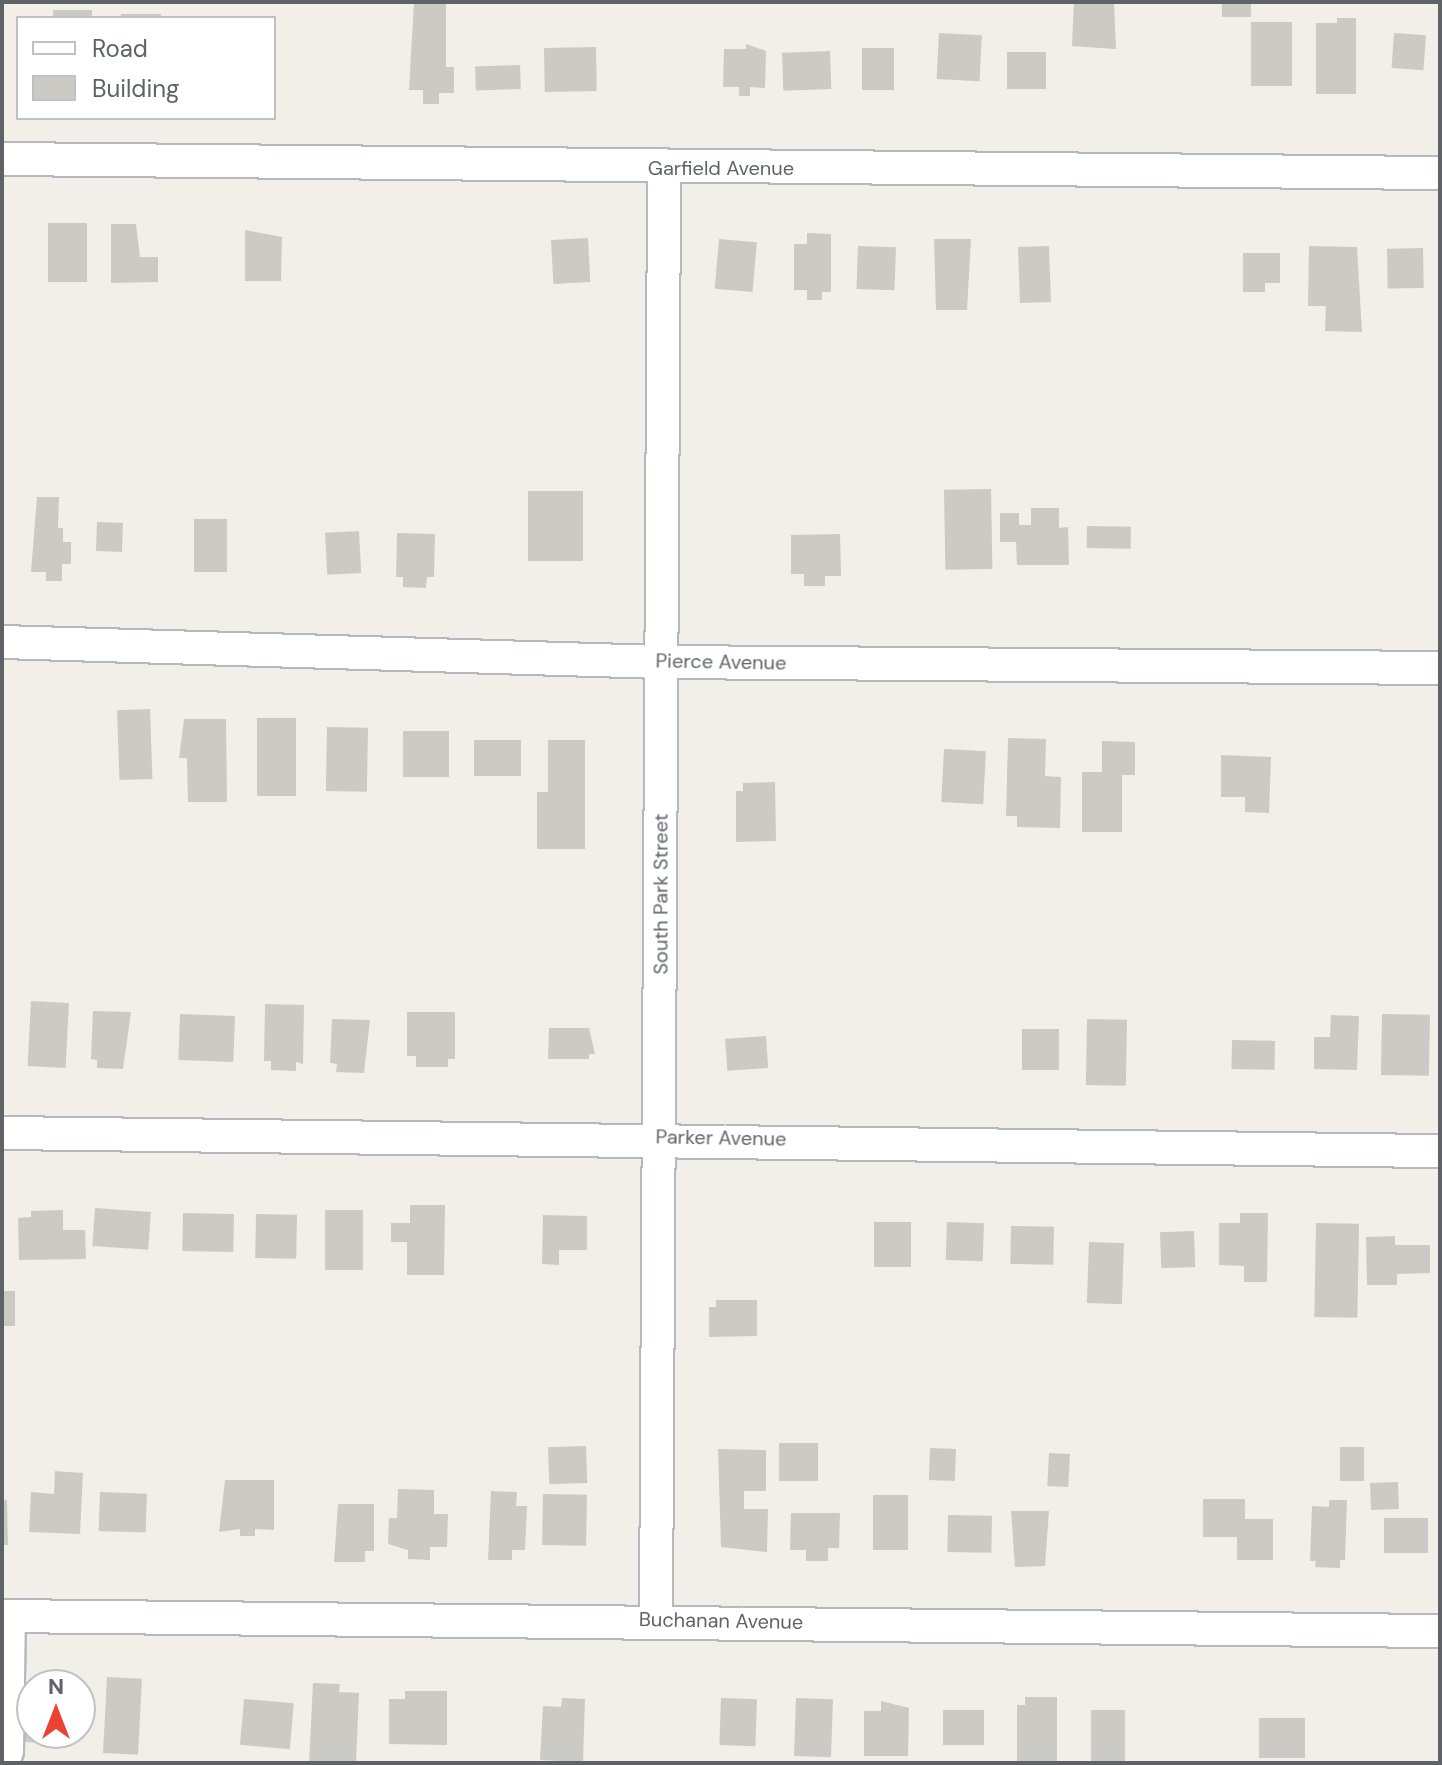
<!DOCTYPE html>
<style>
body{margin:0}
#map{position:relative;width:1442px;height:1765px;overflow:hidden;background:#f1efe8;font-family:"DM Sans",sans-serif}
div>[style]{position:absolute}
.building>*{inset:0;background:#cccac5;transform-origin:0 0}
.roads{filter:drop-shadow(2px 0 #b5b8bc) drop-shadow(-2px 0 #b5b8bc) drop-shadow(0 2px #b5b8bc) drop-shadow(0 -2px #b5b8bc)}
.minor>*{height:32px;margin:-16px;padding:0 16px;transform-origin:16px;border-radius:16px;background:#fff}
span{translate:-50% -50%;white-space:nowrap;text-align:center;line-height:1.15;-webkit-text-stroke:6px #fff;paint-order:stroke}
.street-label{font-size:20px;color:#5f6368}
.frame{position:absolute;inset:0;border:4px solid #5f6368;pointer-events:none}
.legend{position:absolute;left:16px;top:16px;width:260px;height:104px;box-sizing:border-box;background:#fff;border:2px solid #bfc1c3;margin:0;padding:10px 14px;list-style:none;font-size:24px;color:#5f6368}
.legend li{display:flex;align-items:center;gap:16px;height:40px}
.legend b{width:40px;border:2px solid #bfc1c3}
.north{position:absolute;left:16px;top:1669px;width:80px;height:80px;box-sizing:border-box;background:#fff;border:2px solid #bfc1c3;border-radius:50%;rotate:0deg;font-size:22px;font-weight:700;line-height:32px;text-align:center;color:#5f6368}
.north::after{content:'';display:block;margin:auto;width:28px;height:36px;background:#ea4335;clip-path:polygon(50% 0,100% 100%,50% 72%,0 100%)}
</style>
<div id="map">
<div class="building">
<div style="clip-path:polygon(414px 2px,446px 2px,446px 67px,454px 67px,454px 93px,439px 93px,439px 104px,423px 104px,423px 90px,409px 90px)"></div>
<div style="clip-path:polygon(1074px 2px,1114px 2px,1116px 49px,1072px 46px)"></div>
<div style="left:1222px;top:2px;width:29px;height:15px"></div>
<div style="left:53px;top:10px;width:39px;height:8px"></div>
<div style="left:121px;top:14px;width:40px;height:4px"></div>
<div style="clip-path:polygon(1337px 18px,1356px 18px,1356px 94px,1316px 94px,1316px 23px,1337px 23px)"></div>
<div style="left:1251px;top:22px;width:41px;height:64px"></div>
<div style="left:939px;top:33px;width:43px;height:46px;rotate:3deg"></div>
<div style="left:1394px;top:33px;width:32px;height:35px;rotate:4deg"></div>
<div style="clip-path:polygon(746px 44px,766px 51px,765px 88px,750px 87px,750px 96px,739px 96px,739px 87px,723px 87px,724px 49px,746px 49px)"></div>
<div style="left:596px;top:47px;width:44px;height:52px;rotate:89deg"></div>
<div style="left:894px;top:48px;width:42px;height:32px;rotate:90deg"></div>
<div style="left:830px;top:51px;width:38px;height:48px;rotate:88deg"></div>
<div style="left:1007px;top:52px;width:39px;height:37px"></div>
<div style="left:520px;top:65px;width:24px;height:45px;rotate:88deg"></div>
<div style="left:48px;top:223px;width:39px;height:59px"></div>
<div style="clip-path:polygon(111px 224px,136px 224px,140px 257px,158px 257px,158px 282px,111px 283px)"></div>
<div style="clip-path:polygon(245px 230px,282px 237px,281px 281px,245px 281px)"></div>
<div style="clip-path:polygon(807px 233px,831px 234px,831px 292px,822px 292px,822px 300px,807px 300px,807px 290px,794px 290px,794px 244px,807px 244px)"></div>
<div style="left:588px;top:238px;width:44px;height:37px;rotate:87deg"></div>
<div style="left:719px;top:239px;width:38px;height:50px;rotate:5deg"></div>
<div style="clip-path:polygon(934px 239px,971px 239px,967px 310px,936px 310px)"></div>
<div style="left:858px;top:246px;width:38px;height:43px;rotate:2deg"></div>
<div style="left:1049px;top:246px;width:56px;height:31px;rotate:88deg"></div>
<div style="clip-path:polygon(1309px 246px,1357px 247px,1362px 332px,1325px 331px,1326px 306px,1308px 306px)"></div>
<div style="left:1423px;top:248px;width:40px;height:36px;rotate:89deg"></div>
<div style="clip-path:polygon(1243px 253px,1280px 253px,1280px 283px,1265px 283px,1265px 292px,1243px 292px)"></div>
<div style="left:991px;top:489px;width:80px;height:47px;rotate:89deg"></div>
<div style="left:528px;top:491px;width:55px;height:70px"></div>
<div style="clip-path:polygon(37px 497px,59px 497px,58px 528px,63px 528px,63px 542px,71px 542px,71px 564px,62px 564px,62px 581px,46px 581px,46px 572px,31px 572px)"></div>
<div style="clip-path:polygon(1031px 508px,1059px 508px,1059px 528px,1068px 527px,1069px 565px,1017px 565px,1016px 542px,1000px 542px,1000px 513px,1019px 513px,1019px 525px,1031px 525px)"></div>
<div style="left:194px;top:519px;width:33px;height:53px"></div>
<div style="left:97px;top:522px;width:26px;height:29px;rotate:2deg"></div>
<div style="left:1087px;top:526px;width:44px;height:22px;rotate:1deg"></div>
<div style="left:359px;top:531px;width:42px;height:34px;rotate:87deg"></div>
<div style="clip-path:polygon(397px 533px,435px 534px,434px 577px,427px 577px,426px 588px,403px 587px,403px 577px,396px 577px)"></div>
<div style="clip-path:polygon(840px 534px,841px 576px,825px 576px,825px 586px,804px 586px,804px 574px,791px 574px,791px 535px)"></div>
<div style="left:150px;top:709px;width:70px;height:33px;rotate:88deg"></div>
<div style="left:257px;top:718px;width:39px;height:78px"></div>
<div style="clip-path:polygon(184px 719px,226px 719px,227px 802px,188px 802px,187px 758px,179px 758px)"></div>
<div style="left:327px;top:727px;width:41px;height:64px;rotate:1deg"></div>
<div style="left:403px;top:731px;width:46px;height:46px"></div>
<div style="clip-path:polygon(1008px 738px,1046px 739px,1045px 776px,1061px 777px,1060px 828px,1017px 827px,1017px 816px,1006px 816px)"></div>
<div style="left:474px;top:740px;width:47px;height:36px"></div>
<div style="clip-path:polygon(548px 740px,585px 740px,585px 849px,537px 849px,537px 792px,548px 792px)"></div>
<div style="clip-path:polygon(1102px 741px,1135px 742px,1135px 775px,1122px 775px,1122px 832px,1082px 832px,1082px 772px,1102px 772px)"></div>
<div style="left:944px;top:749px;width:42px;height:53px;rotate:3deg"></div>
<div style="clip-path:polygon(1221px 755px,1271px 757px,1269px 813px,1245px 812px,1245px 797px,1221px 797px)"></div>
<div style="clip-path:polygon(775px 782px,776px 841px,736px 842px,736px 791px,743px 791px,743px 783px)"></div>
<div style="left:31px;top:1001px;width:38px;height:65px;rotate:3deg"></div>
<div style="clip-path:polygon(265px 1004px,304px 1005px,303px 1064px,296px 1062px,296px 1071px,271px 1070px,271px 1061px,264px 1061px)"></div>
<div style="clip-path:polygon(93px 1011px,131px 1012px,123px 1069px,97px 1068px,97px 1060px,91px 1059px)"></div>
<div style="clip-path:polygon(407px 1012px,455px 1012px,455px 1059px,448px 1059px,448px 1067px,416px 1067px,416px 1056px,407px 1056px)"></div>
<div style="left:180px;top:1014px;width:55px;height:46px;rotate:2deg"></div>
<div style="left:1382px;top:1014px;width:48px;height:61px;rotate:1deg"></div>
<div style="clip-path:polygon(1331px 1015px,1359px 1016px,1357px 1070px,1314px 1069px,1314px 1037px,1330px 1037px)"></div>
<div style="clip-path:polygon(332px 1019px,370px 1020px,364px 1073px,336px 1072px,337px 1064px,330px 1063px)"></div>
<div style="left:1087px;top:1019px;width:40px;height:66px;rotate:1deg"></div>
<div style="clip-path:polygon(549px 1028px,589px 1028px,595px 1054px,589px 1054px,589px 1059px,548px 1059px)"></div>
<div style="left:1022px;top:1029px;width:37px;height:41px"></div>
<div style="left:766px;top:1036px;width:32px;height:41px;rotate:86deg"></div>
<div style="left:1232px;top:1040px;width:43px;height:29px;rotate:1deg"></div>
<div style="clip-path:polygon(410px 1205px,445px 1205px,444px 1275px,407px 1275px,407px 1242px,391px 1242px,391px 1223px,410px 1223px)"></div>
<div style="left:95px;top:1208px;width:56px;height:38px;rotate:4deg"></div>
<div style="clip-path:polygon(63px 1210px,63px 1230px,85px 1230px,86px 1259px,19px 1260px,18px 1218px,31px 1217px,31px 1211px)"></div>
<div style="left:325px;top:1210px;width:38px;height:60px"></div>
<div style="left:183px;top:1213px;width:51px;height:38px;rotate:1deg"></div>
<div style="clip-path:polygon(1240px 1213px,1268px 1213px,1267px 1282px,1244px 1282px,1244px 1266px,1219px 1265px,1219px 1223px,1240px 1223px)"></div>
<div style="left:256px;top:1214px;width:41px;height:44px;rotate:1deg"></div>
<div style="clip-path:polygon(543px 1215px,587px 1216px,587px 1250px,559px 1250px,559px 1265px,542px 1264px)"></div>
<div style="left:874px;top:1222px;width:37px;height:45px"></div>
<div style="left:947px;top:1222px;width:37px;height:38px;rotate:2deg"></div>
<div style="left:1316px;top:1223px;width:43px;height:94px;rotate:1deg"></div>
<div style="left:1011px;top:1226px;width:43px;height:38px;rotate:1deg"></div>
<div style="left:1194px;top:1231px;width:36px;height:34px;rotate:88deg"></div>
<div style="clip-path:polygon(1395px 1236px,1395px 1245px,1430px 1245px,1430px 1273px,1397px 1274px,1397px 1285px,1367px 1285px,1366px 1237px)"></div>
<div style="left:1089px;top:1242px;width:35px;height:61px;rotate:2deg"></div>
<div style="left:2px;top:1291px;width:13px;height:35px"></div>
<div style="clip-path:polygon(716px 1300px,757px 1300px,757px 1336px,709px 1337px,709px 1307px,716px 1307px)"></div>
<div style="left:779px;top:1443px;width:39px;height:38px"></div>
<div style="left:586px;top:1446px;width:37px;height:38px;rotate:88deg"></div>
<div style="left:1340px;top:1447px;width:24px;height:34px"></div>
<div style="left:930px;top:1448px;width:26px;height:32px;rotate:2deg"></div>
<div style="clip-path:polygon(718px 1449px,766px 1450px,766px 1491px,744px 1491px,744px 1509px,768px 1509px,767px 1552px,721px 1547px)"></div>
<div style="left:1049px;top:1453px;width:21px;height:33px;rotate:3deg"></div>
<div style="clip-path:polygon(55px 1471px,83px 1473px,80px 1534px,29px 1532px,31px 1492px,54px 1494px)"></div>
<div style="clip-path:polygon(225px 1480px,274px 1480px,274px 1530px,255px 1529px,255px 1536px,240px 1536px,240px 1529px,219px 1532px)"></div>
<div style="left:1398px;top:1482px;width:27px;height:28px;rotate:88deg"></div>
<div style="clip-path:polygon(398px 1489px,434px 1490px,434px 1514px,448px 1514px,447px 1547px,430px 1547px,430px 1560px,408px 1559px,408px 1550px,388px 1544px,389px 1518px,397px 1518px)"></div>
<div style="clip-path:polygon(491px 1491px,517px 1492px,516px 1506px,527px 1506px,525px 1550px,512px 1550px,512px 1560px,488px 1560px)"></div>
<div style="left:100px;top:1492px;width:47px;height:39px;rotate:2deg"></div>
<div style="left:543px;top:1494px;width:44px;height:51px;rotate:1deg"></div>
<div style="left:873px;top:1495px;width:35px;height:55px"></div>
<div style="clip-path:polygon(1203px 1499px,1245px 1499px,1245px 1519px,1273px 1519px,1273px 1560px,1237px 1560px,1237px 1537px,1203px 1537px)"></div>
<div style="clip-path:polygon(7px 1500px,8px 1545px,2px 1545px,2px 1501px)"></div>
<div style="clip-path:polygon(1329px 1500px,1347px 1500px,1345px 1560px,1340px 1560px,1340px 1568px,1315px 1567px,1316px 1561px,1310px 1561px,1312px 1506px,1329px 1507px)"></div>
<div style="clip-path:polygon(338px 1504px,374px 1504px,374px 1551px,365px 1551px,365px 1562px,334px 1562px)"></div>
<div style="clip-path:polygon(1011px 1511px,1049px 1511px,1045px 1566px,1015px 1567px)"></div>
<div style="clip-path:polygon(791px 1513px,840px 1513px,839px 1548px,828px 1548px,828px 1561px,806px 1561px,806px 1550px,790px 1550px)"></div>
<div style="left:948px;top:1515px;width:44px;height:37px;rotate:1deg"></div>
<div style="left:1384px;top:1518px;width:44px;height:35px"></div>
<div style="left:107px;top:1677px;width:35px;height:76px;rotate:3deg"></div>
<div style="clip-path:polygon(313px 1683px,340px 1684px,339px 1692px,359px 1693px,356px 1763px,309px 1763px)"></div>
<div style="clip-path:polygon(405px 1691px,447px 1691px,447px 1745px,389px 1744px,389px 1699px,405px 1699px)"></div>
<div style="clip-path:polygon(25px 1693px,32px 1693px,32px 1733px,70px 1733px,69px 1744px,23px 1742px)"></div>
<div style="clip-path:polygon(1025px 1697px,1057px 1697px,1057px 1763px,1017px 1763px,1017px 1705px,1025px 1705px)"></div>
<div style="clip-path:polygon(562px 1698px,585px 1699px,583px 1762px,540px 1760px,543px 1706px,561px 1707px)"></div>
<div style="left:721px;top:1698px;width:36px;height:47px;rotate:2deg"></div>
<div style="left:796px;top:1698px;width:37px;height:58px;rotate:2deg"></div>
<div style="left:244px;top:1699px;width:50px;height:46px;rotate:5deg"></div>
<div style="clip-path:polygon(881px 1701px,909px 1708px,908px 1756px,864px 1756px,864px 1711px,881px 1711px)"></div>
<div style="left:943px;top:1710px;width:41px;height:35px"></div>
<div style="left:1091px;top:1710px;width:34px;height:53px"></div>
<div style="left:1259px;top:1718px;width:46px;height:40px"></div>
</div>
<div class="roads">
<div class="minor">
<div style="left:2px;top:159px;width:1438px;rotate:0.56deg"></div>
<div style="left:2px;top:642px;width:660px;rotate:1.74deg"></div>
<div style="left:662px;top:662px;width:778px;rotate:0.44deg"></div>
<div style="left:2px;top:1133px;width:1438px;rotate:0.72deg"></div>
<div style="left:2px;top:1616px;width:1438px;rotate:0.6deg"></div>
<div style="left:656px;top:1620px;width:1452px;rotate:-89.68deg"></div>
<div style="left:3px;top:1763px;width:13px;rotate:-72deg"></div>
<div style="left:7px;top:1751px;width:135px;rotate:-89.2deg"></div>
</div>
</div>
<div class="street-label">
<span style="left:721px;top:168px">Garfield Avenue</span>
<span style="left:721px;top:662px;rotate:1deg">Pierce Avenue</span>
<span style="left:661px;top:894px;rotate:-90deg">South Park Street</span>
<span style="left:721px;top:1138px;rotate:1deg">Parker Avenue</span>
<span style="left:721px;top:1621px;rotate:1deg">Buchanan Avenue</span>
</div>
<div class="frame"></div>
<ul class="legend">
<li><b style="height:10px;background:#fff"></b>Road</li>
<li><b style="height:22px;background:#cccac5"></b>Building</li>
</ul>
<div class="north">N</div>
</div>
